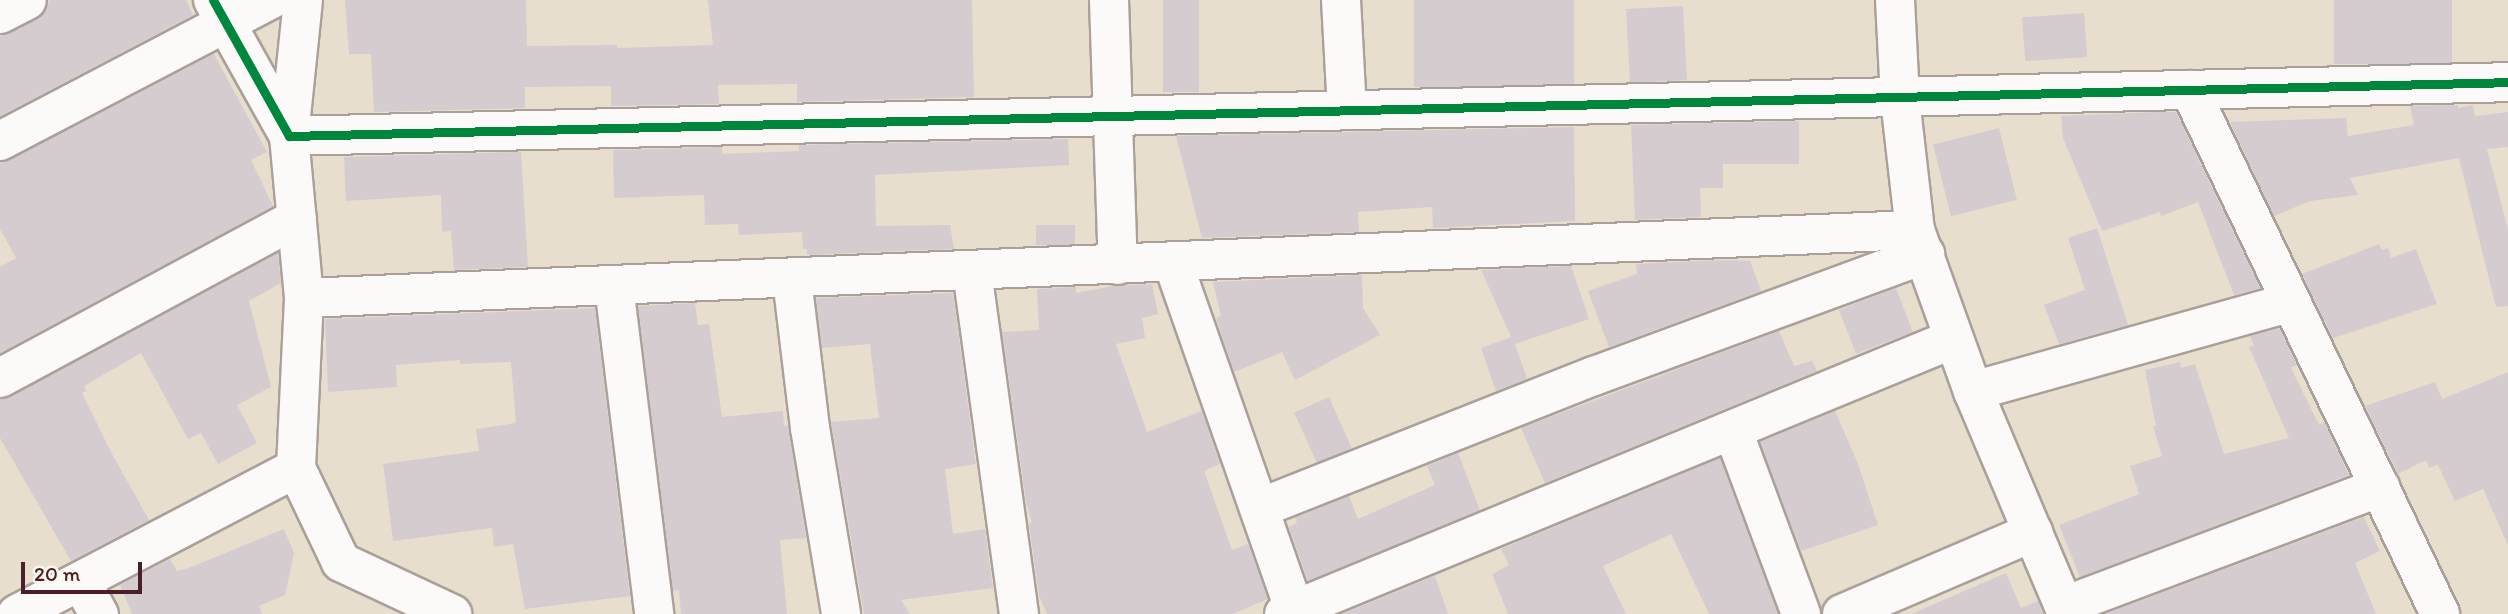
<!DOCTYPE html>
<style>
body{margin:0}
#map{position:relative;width:2508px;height:614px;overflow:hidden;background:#e8dece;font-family:Itim,sans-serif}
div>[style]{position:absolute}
.building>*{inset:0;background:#d5cccf;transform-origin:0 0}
.roads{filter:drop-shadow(2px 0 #aba099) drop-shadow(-2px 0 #aba099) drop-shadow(0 2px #aba099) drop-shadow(0 -2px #aba099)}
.minor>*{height:38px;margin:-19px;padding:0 19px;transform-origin:19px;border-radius:19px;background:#fcfaf8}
.cycleway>*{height:9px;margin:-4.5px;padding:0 4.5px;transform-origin:4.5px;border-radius:4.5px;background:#00873e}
span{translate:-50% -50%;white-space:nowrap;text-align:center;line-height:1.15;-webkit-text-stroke:5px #fbf7ec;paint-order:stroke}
.scale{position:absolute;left:21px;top:562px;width:121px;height:32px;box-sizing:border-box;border:4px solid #4a1f2b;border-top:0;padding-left:9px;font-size:21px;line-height:24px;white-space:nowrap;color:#4a1f2b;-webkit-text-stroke:5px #fbf7ec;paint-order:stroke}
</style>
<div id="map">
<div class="building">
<div style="clip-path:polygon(49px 0,186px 0,193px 15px,0 116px,0 36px,38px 19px,46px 11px)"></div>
<div style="clip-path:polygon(345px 0,526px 0,527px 46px,617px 45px,617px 48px,713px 45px,708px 0,972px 0,974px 97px,797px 102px,797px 84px,718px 85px,719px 104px,611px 106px,611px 86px,525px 87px,525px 108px,374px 112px,371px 54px,349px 54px)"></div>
<div style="left:1163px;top:0;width:36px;height:92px"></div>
<div style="left:1414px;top:0;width:160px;height:87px"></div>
<div style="left:2334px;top:0;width:118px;height:64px"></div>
<div style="left:1683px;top:6px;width:74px;height:57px;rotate:87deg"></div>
<div style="left:2084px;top:13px;width:44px;height:62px;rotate:86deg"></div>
<div style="clip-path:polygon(214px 54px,267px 152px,251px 160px,273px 206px,0 353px,0 267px,16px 258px,0 229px,0 163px,10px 160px)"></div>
<div style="clip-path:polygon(2458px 105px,2458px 108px,2473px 105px,2475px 116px,2508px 112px,2508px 147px,2487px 149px,2508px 229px,2508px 306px,2496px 307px,2459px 158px,2350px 178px,2358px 195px,2310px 201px,2274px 216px,2230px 122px,2346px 118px,2348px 136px,2414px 125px,2410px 106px)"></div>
<div style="clip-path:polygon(2158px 112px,2176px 112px,2260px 288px,2234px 295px,2198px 202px,2161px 216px,2160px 212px,2102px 231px,2063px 138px,2061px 116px)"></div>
<div style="clip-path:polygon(1799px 121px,1799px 164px,1723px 164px,1723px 188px,1700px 188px,1701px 217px,1635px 220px,1631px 125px)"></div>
<div style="clip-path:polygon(1574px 127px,1575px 221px,1433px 228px,1432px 207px,1358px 212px,1359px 232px,1202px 238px,1176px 136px)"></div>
<div style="left:1999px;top:128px;width:74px;height:68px;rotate:76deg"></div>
<div style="clip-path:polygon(1068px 139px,1069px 165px,875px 175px,876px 226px,950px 225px,954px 249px,807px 255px,807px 249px,803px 249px,802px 232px,739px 235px,738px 224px,705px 225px,704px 195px,614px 198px,613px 150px,722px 147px,722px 154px,799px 151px,799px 145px)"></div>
<div style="clip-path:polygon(521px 152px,528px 267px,454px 270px,451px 231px,442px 232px,441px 195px,346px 201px,344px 157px)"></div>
<div style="left:1036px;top:225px;width:39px;height:20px"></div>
<div style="clip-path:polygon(2097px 228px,2128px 325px,2059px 344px,2044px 305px,2085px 290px,2068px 238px)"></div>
<div style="clip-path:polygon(2379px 244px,2382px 250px,2388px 248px,2391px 258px,2416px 249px,2437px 304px,2333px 338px,2302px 274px)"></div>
<div style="clip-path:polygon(278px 253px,281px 283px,249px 301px,271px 387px,237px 405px,257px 443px,218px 464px,201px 433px,188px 439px,141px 353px,84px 386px,86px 391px,82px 393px,111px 452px,149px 520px,71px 561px,0 438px,0 400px,10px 397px)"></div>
<div style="clip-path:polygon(1716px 260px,1750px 261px,1761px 291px,1609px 347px,1588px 291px,1637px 274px,1636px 264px)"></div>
<div style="clip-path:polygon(1571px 266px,1589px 319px,1515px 344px,1527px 379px,1496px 391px,1481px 348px,1511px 337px,1481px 270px)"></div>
<div style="clip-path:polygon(1362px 275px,1363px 308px,1380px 335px,1295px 380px,1282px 352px,1234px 372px,1216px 318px,1221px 316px,1213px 282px)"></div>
<div style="clip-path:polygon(1152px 284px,1158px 314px,1142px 318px,1145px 338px,1116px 344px,1147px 432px,1202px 411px,1220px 464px,1204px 471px,1232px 550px,1248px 544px,1268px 599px,1232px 614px,1047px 614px,1039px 596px,1029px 523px,1032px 523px,1026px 501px,1002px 332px,1039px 330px,1037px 289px,1076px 287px,1076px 293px,1113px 286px)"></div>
<div style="left:1896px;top:288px;width:47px;height:61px;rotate:69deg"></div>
<div style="clip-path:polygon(953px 293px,976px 464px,945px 469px,953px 534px,985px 529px,993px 588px,901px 600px,910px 614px,864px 614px,831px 422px,879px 418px,870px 344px,822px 348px,816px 298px)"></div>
<div style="clip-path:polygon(695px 303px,698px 325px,709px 324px,722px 417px,783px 411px,784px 426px,788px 426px,806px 538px,780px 540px,787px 614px,681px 614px,679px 590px,673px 591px,638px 306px)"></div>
<div style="clip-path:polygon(595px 308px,630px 596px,525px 609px,513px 544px,494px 547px,492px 528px,393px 541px,383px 464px,479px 451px,476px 429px,516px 423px,511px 362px,460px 364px,460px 360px,396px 365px,397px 387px,328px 392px,325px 319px)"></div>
<div style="clip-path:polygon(2279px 328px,2297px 365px,2291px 368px,2319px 425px,2324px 422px,2349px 475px,2080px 577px,2059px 525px,2139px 494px,2130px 466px,2162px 456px,2153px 426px,2156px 426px,2145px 370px,2180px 362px,2181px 368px,2195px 364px,2224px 454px,2289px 438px,2249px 347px,2254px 346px,2250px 336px)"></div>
<div style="clip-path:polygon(1779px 331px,1794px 366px,1812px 361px,1817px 371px,1545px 483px,1521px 428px)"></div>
<div style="clip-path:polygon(2508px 372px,2508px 545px,2483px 489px,2455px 501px,2438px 465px,2429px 468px,2426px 460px,2398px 474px,2365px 406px,2435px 382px,2442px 399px)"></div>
<div style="left:1329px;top:397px;width:56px;height:38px;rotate:66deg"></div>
<div style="clip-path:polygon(1835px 411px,1858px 464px,1878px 525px,1801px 551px,1760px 442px)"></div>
<div style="clip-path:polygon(1458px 453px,1480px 510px,1308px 581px,1289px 527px,1297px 523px,1295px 518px,1349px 496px,1358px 519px,1435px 485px,1427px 466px)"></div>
<div style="clip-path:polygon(1720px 458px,1778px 614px,1709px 614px,1671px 534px,1603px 566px,1626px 614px,1508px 614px,1492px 574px,1509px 565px,1501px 549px)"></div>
<div style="clip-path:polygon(2364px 517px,2380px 551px,2355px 563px,2376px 614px,2105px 614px)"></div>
<div style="clip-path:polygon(284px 529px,294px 553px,285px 595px,259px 606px,262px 614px,132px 614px,120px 585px,170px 559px,177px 571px,186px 569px)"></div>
<div style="clip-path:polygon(2006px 573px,2021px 608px,2038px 601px,2043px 614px,1911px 614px)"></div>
<div style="clip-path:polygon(1435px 576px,1448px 614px,1342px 614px)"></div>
</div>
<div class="roads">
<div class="minor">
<div style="left:213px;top:0;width:156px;rotate:60.8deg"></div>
<div style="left:289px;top:136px;width:2220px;rotate:-1.39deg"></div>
<div style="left:303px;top:0;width:137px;rotate:95.9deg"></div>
<div style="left:289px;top:136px;width:163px;rotate:84.7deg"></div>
<div style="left:304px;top:298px;width:170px;rotate:92.7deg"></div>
<div style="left:296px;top:468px;width:104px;rotate:64.4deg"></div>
<div style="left:341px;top:562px;width:123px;rotate:25.1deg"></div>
<div style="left:1109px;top:0;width:265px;rotate:88.1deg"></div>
<div style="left:1341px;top:0;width:110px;rotate:86.9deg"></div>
<div style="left:1895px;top:0;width:99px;rotate:87.1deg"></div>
<div style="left:1900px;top:99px;width:132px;rotate:83.5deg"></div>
<div style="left:1915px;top:230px;width:171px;rotate:70.2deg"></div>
<div style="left:1973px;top:391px;width:242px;rotate:67.1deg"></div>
<div style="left:0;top:14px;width:30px;rotate:-27deg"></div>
<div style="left:2190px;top:90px;width:581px;rotate:64.49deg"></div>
<div style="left:0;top:141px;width:305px;rotate:-27.6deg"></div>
<div style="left:1173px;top:263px;width:372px;rotate:70.7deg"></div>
<div style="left:972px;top:271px;width:346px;rotate:82.2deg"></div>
<div style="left:792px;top:279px;width:150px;rotate:83.1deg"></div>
<div style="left:810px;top:428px;width:189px;rotate:80.5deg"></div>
<div style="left:614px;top:286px;width:330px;rotate:83deg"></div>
<div style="left:304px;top:298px;width:1612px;rotate:-2.42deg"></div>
<div style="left:0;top:378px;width:337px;rotate:-28.3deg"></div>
<div style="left:1973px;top:391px;width:330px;rotate:-15.6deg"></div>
<div style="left:1733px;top:431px;width:195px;rotate:69.6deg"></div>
<div style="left:1260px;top:508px;width:359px;rotate:-21.6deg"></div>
<div style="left:1594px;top:376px;width:353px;rotate:-20.2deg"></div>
<div style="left:81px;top:582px;width:37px;rotate:61deg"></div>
<div style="left:2064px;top:606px;width:338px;rotate:-20.6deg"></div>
<div style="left:17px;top:614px;width:315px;rotate:-27.6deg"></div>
<div style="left:1284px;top:614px;width:723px;rotate:-22.35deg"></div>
<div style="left:1842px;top:614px;width:208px;rotate:-23.2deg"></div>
</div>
</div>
<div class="cycleway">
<div style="left:213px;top:0;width:156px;rotate:60.8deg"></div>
<div style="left:289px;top:136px;width:2220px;rotate:-1.39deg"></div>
</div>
<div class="scale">20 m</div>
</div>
